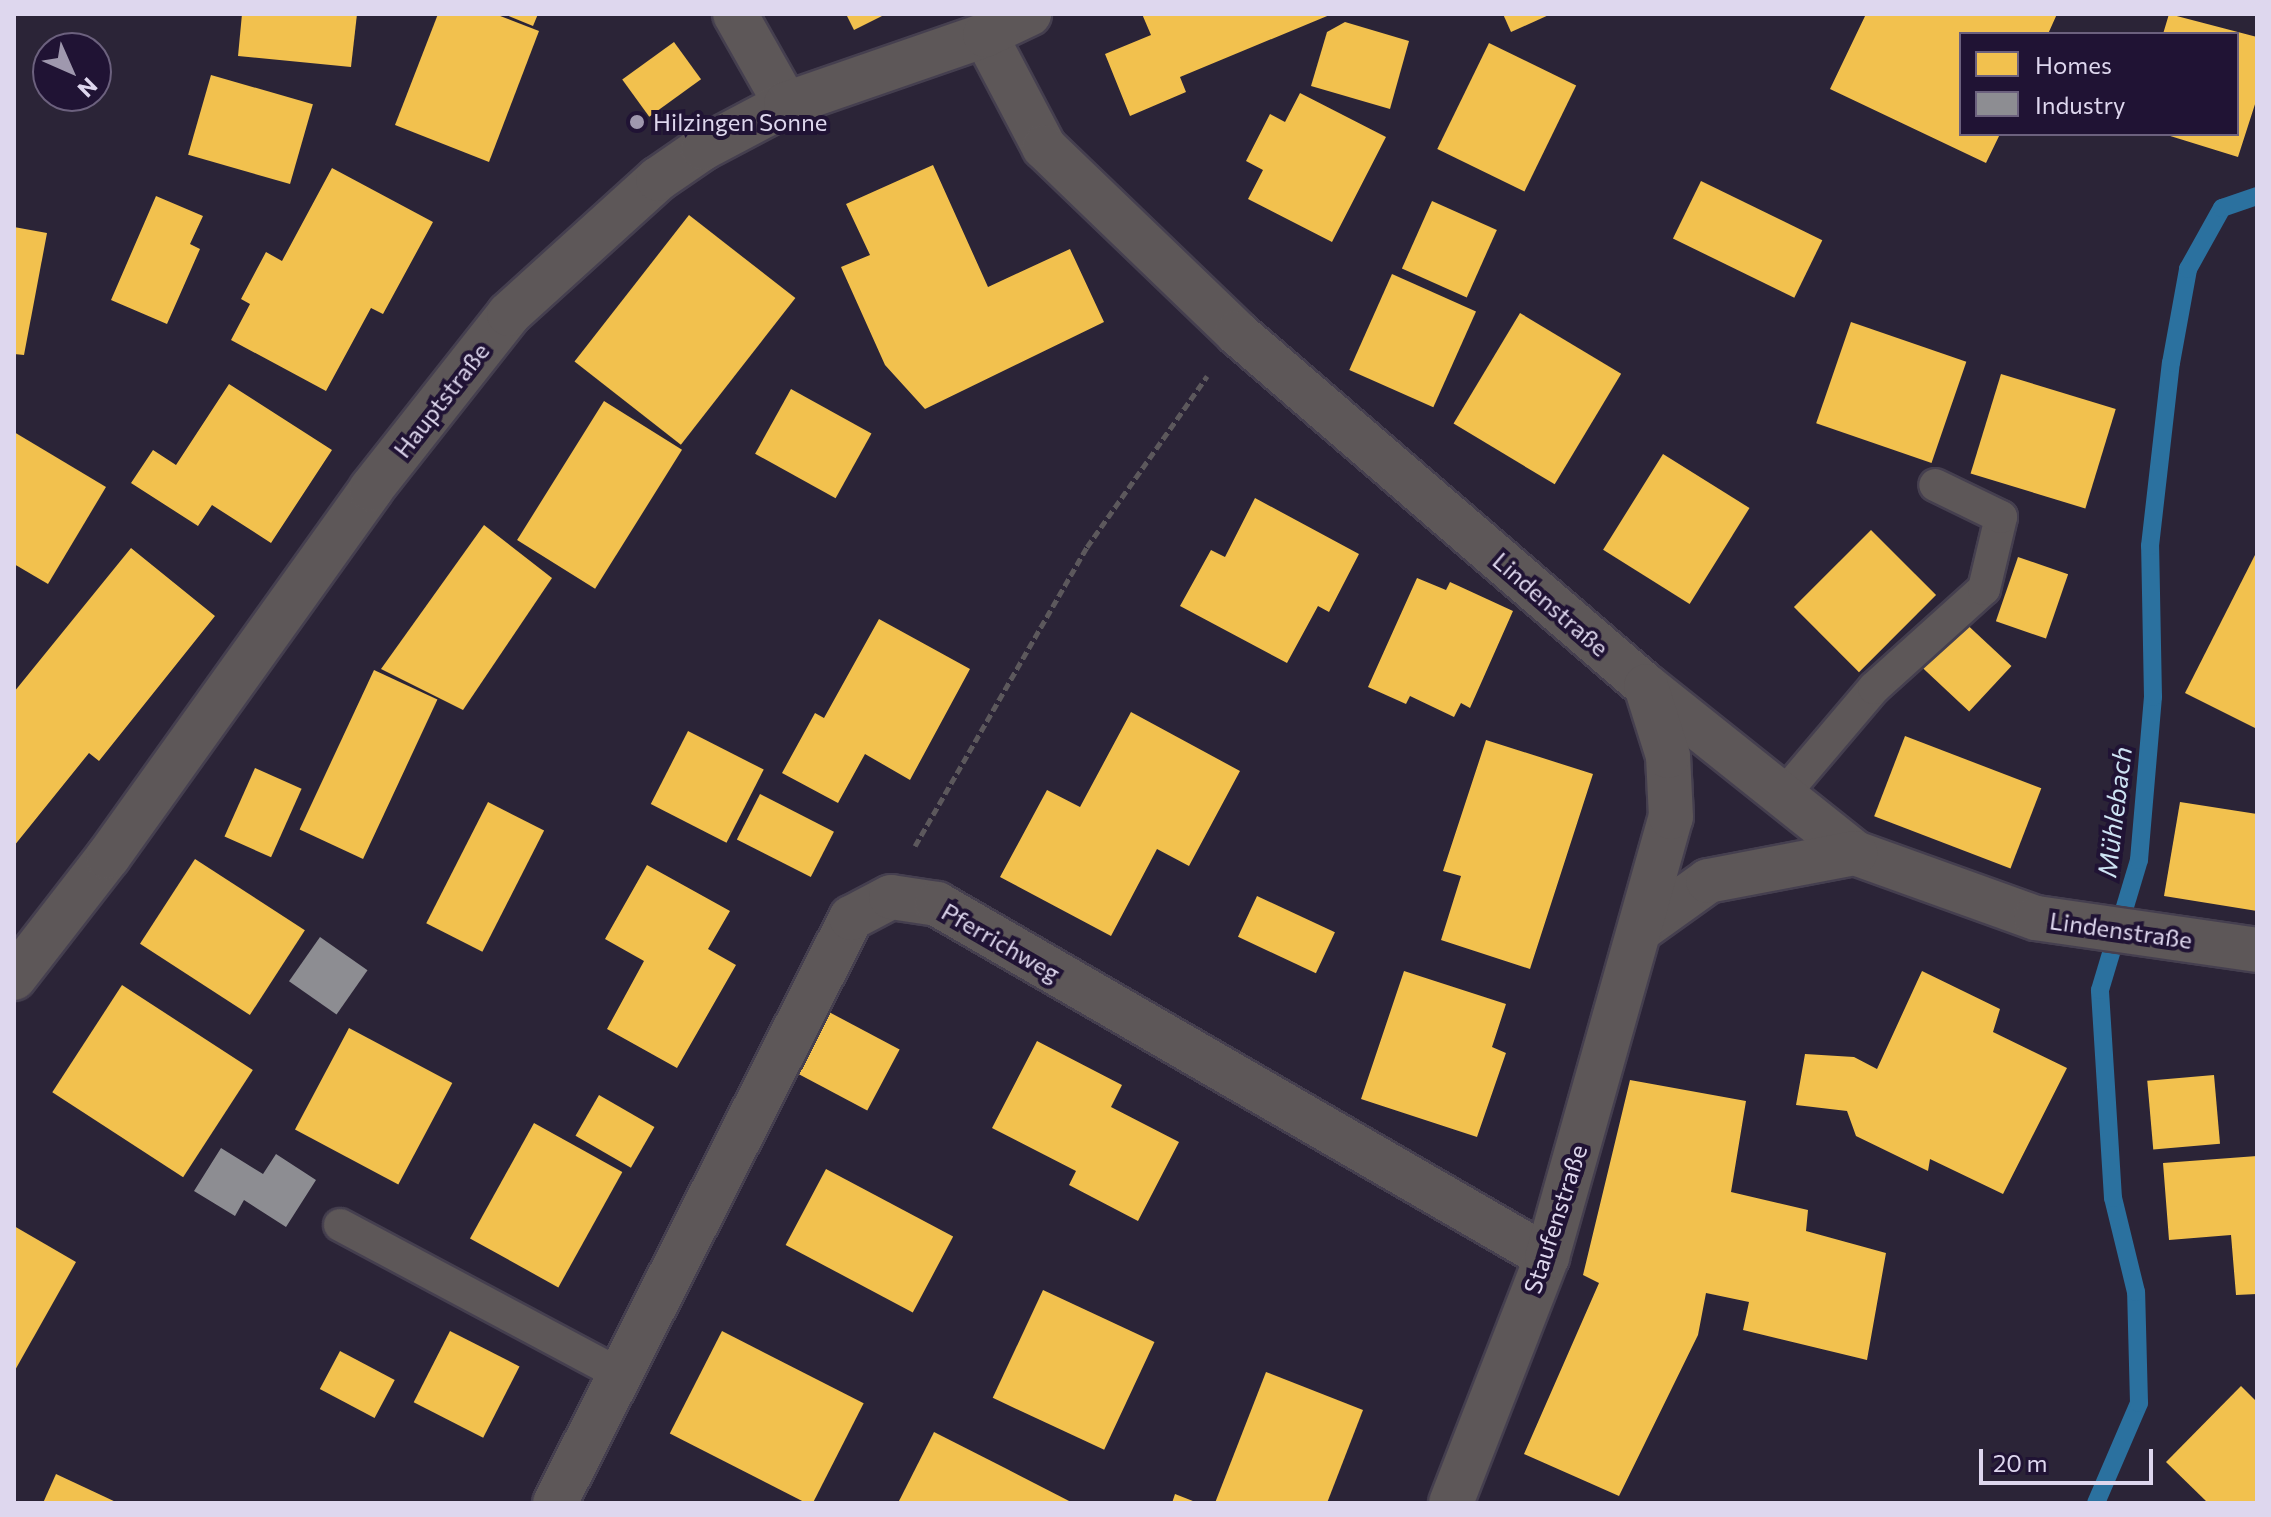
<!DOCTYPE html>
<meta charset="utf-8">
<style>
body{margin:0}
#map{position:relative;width:2271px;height:1517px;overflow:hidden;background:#2b2437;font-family:Commissioner,sans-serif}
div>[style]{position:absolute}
.homes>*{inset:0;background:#f2c14e;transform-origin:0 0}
.industry>*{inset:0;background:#8d8d92;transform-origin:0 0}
.stream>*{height:18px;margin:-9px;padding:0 9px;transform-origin:9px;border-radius:9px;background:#2b719f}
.path>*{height:5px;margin-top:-2.5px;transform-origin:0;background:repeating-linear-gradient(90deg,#5c585c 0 8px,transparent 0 12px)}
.roads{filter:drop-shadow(2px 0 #453f4f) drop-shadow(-2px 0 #453f4f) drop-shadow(0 2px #453f4f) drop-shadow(0 -2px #453f4f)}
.lane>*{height:32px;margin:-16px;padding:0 16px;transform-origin:16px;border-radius:16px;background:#5d5758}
.street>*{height:44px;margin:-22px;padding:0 22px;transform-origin:22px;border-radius:22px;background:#5d5758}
.dots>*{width:22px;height:22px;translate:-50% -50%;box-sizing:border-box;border:4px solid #201334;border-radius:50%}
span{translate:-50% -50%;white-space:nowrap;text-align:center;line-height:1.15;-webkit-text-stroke:8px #201334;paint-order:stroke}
.poi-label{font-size:24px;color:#ded7ee}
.left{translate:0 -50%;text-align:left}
.street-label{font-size:24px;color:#ded7ee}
.water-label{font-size:26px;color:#cde3f3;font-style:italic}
.frame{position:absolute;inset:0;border:16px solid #ded7ee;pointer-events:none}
.legend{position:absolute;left:1959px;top:32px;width:280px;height:104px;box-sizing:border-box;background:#201334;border:2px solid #6c617e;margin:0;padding:10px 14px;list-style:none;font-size:24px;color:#ded7ee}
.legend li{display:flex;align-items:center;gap:16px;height:40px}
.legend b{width:40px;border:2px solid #6c617e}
.north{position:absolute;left:32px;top:32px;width:80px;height:80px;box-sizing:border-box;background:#201334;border:2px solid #6c617e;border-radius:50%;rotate:135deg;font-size:22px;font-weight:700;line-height:32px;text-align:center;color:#ded7ee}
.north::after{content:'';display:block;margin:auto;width:28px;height:36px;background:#9f98ae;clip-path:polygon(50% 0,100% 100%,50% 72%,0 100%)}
.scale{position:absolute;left:1979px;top:1449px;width:174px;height:36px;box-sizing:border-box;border:4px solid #ded7ee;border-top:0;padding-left:10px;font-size:24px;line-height:28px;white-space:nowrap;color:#ded7ee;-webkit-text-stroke:6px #201334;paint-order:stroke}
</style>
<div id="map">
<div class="homes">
<div style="clip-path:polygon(242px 14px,357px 14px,351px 67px,238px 56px)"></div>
<div style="clip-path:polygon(438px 14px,495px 14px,539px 31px,489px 162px,395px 125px)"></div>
<div style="clip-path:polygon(504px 14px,538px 14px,533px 26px)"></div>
<div style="clip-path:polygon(846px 14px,886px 14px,854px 30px)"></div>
<div style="clip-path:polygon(1142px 14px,1332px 14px,1180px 77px,1186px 92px,1130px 116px,1105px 54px,1151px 35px)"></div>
<div style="clip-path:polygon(1503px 14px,1551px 14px,1511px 32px)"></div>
<div style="clip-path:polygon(1866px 14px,2057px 14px,2048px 34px,1961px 34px,1961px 134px,2000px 134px,1986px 163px,1830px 89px)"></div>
<div style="clip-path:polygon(2169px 14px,2257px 37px,2257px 98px,2238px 157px,2167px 135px,2237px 134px,2237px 34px,2163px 34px)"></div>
<div style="clip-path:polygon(1345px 22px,1409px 41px,1390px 109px,1311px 86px,1327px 32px)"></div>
<div style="left:674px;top:42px;width:46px;height:64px;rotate:54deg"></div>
<div style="left:1489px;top:43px;width:97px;height:118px;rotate:26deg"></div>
<div style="left:211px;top:75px;width:106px;height:83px;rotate:16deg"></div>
<div style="clip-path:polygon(1300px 93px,1386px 137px,1332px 242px,1248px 199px,1263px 170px,1246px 161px,1270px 114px,1285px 122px)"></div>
<div style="clip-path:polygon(933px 165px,988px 287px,1070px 249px,1104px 322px,925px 409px,885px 365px,841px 267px,870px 255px,846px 204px)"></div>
<div style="clip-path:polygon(332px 168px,433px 222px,383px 314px,371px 308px,326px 391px,231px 340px,250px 304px,241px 299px,266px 252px,282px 261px)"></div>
<div style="left:1701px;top:181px;width:135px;height:64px;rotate:26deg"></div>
<div style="clip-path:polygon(156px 196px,203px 216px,190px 244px,200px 249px,167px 324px,111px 300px)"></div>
<div style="left:1432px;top:201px;width:71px;height:74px;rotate:24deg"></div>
<div style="left:689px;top:215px;width:135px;height:186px;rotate:38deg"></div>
<div style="clip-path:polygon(14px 227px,47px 233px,24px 355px,14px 354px)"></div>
<div style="left:1392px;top:274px;width:92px;height:105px;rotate:24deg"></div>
<div style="left:1520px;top:313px;width:118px;height:129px;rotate:31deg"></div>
<div style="left:1851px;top:322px;width:122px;height:107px;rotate:19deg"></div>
<div style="left:2001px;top:374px;width:120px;height:104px;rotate:17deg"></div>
<div style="clip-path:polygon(229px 384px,332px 450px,271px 543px,212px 505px,198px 526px,131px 483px,153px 450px,176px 465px)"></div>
<div style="left:791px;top:389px;width:92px;height:74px;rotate:29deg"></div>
<div style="left:604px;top:401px;width:92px;height:164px;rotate:32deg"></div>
<div style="clip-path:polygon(14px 432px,106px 487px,48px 584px,14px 564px)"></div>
<div style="left:1663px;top:454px;width:102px;height:113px;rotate:32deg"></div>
<div style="clip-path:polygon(1255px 498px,1359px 554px,1329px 612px,1318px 606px,1287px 663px,1180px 606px,1211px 550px,1225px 557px)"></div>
<div style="clip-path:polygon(484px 525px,552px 578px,463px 710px,381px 669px)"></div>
<div style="left:1871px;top:530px;width:92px;height:109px;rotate:45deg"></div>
<div style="clip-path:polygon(131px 548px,215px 616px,99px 761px,89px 753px,14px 846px,14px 692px)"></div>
<div style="clip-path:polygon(2257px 551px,2257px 729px,2185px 693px)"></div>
<div style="left:2018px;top:557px;width:53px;height:68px;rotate:19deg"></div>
<div style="clip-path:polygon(1417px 578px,1446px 590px,1450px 582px,1513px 611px,1470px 708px,1461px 703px,1454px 717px,1410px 696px,1406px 704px,1368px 687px)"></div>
<div style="clip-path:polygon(879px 619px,970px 669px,910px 780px,865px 754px,838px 803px,782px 773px,815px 713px,824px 718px)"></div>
<div style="left:1961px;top:619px;width:69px;height:62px;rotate:43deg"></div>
<div style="left:374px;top:670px;width:70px;height:176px;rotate:25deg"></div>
<div style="clip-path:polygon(1131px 712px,1240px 771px,1189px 866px,1157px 849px,1111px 936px,1000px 877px,1047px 790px,1080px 807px)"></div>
<div style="left:688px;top:731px;width:85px;height:82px;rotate:27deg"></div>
<div style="left:1905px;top:736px;width:146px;height:86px;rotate:21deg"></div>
<div style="clip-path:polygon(1486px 740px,1593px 774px,1530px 969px,1441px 940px,1461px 876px,1443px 871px)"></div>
<div style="left:255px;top:768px;width:51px;height:75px;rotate:24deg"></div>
<div style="left:760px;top:794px;width:83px;height:51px;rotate:27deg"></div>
<div style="left:488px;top:802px;width:63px;height:136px;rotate:27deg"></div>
<div style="clip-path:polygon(2180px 802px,2257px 814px,2257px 911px,2164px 896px)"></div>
<div style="left:195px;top:859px;width:131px;height:101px;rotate:33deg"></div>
<div style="clip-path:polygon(647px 865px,730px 911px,708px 949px,736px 965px,677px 1068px,607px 1029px,644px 961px,605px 939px)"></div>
<div style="left:1257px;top:896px;width:86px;height:45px;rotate:25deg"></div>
<div style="clip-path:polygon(1404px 971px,1506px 1004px,1492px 1047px,1506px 1053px,1477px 1137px,1361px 1099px)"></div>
<div style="clip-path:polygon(1922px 971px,2000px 1009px,1993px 1032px,2067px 1068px,2003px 1194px,1930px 1159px,1928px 1171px,1856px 1136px,1847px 1111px,1796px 1105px,1805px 1054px,1854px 1057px,1877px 1069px)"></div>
<div style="left:122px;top:985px;width:156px;height:128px;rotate:33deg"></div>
<div style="left:829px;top:1012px;width:80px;height:69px;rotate:28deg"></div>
<div style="left:349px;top:1028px;width:117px;height:115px;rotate:28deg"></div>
<div style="clip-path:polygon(1037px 1041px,1122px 1085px,1111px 1107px,1179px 1142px,1138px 1221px,1069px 1185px,1076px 1171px,992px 1128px)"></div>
<div style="left:2214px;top:1075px;width:69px;height:67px;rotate:85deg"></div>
<div style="clip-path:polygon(1630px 1080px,1746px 1101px,1731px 1192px,1808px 1210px,1806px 1231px,1886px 1253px,1867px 1360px,1743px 1330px,1749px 1302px,1706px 1293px,1698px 1335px,1619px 1496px,1524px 1454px,1599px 1283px,1583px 1275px)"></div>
<div style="left:599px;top:1095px;width:64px;height:47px;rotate:30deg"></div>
<div style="left:534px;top:1123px;width:101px;height:132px;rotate:29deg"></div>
<div style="clip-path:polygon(2257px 1156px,2257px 1294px,2236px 1295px,2231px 1235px,2169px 1240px,2163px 1163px)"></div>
<div style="left:826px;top:1169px;width:144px;height:86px;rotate:28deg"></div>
<div style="clip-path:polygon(14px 1226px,76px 1262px,14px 1372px)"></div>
<div style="left:1043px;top:1290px;width:123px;height:119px;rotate:25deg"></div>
<div style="left:450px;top:1331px;width:78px;height:80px;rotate:27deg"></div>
<div style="left:722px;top:1331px;width:159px;height:115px;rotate:27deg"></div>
<div style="left:340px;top:1351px;width:62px;height:43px;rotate:28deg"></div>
<div style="clip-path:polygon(1266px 1372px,1363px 1410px,1327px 1503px,1215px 1503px)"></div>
<div style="clip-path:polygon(2241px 1386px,2257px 1402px,2257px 1503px,2208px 1503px,2166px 1462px)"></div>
<div style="clip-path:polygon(934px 1432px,1005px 1468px,1073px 1503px,898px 1503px)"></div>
<div style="clip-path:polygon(56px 1474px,118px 1503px,43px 1503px)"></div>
<div style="clip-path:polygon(1175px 1494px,1198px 1503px,1172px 1503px)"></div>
</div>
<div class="industry">
<div style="left:320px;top:937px;width:58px;height:54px;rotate:35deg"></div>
<div style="clip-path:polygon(221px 1148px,263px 1174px,276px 1154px,316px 1180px,286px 1227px,244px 1200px,235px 1216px,194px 1191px)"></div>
</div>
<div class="stream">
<div style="left:2096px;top:1503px;width:109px;rotate:-66.7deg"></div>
<div style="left:2139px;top:1403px;width:111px;rotate:-91.5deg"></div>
<div style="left:2136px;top:1292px;width:97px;rotate:-103.7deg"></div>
<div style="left:2113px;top:1198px;width:208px;rotate:-93.6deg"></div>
<div style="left:2100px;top:990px;width:136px;rotate:-73.3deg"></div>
<div style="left:2139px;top:860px;width:164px;rotate:-85.1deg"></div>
<div style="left:2153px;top:697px;width:151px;rotate:-91.1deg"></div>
<div style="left:2150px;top:546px;width:184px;rotate:-83.5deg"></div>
<div style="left:2171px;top:363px;width:96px;rotate:-79.7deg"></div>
<div style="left:2188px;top:269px;width:70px;rotate:-60.9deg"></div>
<div style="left:2222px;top:208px;width:37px;rotate:-19deg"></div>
</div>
<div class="path">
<div style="left:915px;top:846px;width:345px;rotate:-60.1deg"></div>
<div style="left:1087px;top:547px;width:209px;rotate:-54.9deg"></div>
</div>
<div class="roads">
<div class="lane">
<div style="left:1784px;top:794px;width:139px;rotate:-49.7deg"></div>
<div style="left:1874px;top:688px;width:148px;rotate:-42deg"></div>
<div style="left:1984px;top:589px;width:74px;rotate:-76.7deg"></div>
<div style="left:2001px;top:517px;width:73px;rotate:-154.1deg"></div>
<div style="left:340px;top:1225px;width:316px;rotate:28.1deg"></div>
</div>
<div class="street">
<div style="left:735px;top:14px;width:103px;rotate:60.5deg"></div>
<div style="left:985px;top:35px;width:127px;rotate:62.2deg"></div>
<div style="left:1044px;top:147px;width:268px;rotate:43.9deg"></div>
<div style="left:1237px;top:333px;width:540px;rotate:40.8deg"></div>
<div style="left:1646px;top:686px;width:268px;rotate:38.6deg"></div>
<div style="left:1855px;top:853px;width:192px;rotate:19.8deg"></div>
<div style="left:2036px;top:918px;width:223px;rotate:8.2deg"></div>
<div style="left:1641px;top:929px;width:82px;rotate:-35.6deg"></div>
<div style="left:1708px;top:881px;width:150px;rotate:-10.8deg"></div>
<div style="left:14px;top:978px;width:153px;rotate:-52.2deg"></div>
<div style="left:108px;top:857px;width:452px;rotate:-54.4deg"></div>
<div style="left:371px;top:489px;width:223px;rotate:-51.7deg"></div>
<div style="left:509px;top:314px;width:201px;rotate:-42.2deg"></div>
<div style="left:658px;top:179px;width:55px;rotate:-34.6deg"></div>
<div style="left:703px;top:148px;width:94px;rotate:-27.9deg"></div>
<div style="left:786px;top:104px;width:211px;rotate:-19.1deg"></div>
<div style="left:985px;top:35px;width:49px;rotate:-25.5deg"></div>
<div style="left:555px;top:1503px;width:656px;rotate:-63.16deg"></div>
<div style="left:851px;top:918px;width:45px;rotate:-27.7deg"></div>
<div style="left:891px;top:897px;width:47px;rotate:8.7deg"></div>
<div style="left:937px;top:904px;width:705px;rotate:30.06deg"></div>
<div style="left:1451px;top:1503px;width:264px;rotate:-68.7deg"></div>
<div style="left:1547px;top:1257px;width:457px;rotate:-74.3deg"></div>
<div style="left:1671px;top:817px;width:61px;rotate:-92.8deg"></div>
<div style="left:1668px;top:756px;width:73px;rotate:-107.4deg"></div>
</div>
</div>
<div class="dots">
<div style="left:637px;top:122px;background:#9f98ae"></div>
</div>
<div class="poi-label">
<span class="left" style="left:653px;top:122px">Hilzingen Sonne</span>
</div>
<div class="street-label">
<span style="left:441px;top:400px;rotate:-52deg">Hauptstraße</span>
<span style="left:1551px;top:604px;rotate:41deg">Lindenstraße</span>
<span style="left:2121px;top:930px;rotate:8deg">Lindenstraße</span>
<span style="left:1001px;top:942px;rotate:30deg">Pferrichweg</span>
<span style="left:1555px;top:1219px;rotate:-72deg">Staufenstraße</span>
</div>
<div class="water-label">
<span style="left:2114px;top:812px;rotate:-83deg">Mühlebach</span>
</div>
<div class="frame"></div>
<ul class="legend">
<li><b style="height:22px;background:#f2c14e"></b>Homes</li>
<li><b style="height:22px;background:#8d8d92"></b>Industry</li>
</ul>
<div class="north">N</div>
<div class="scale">20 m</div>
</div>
